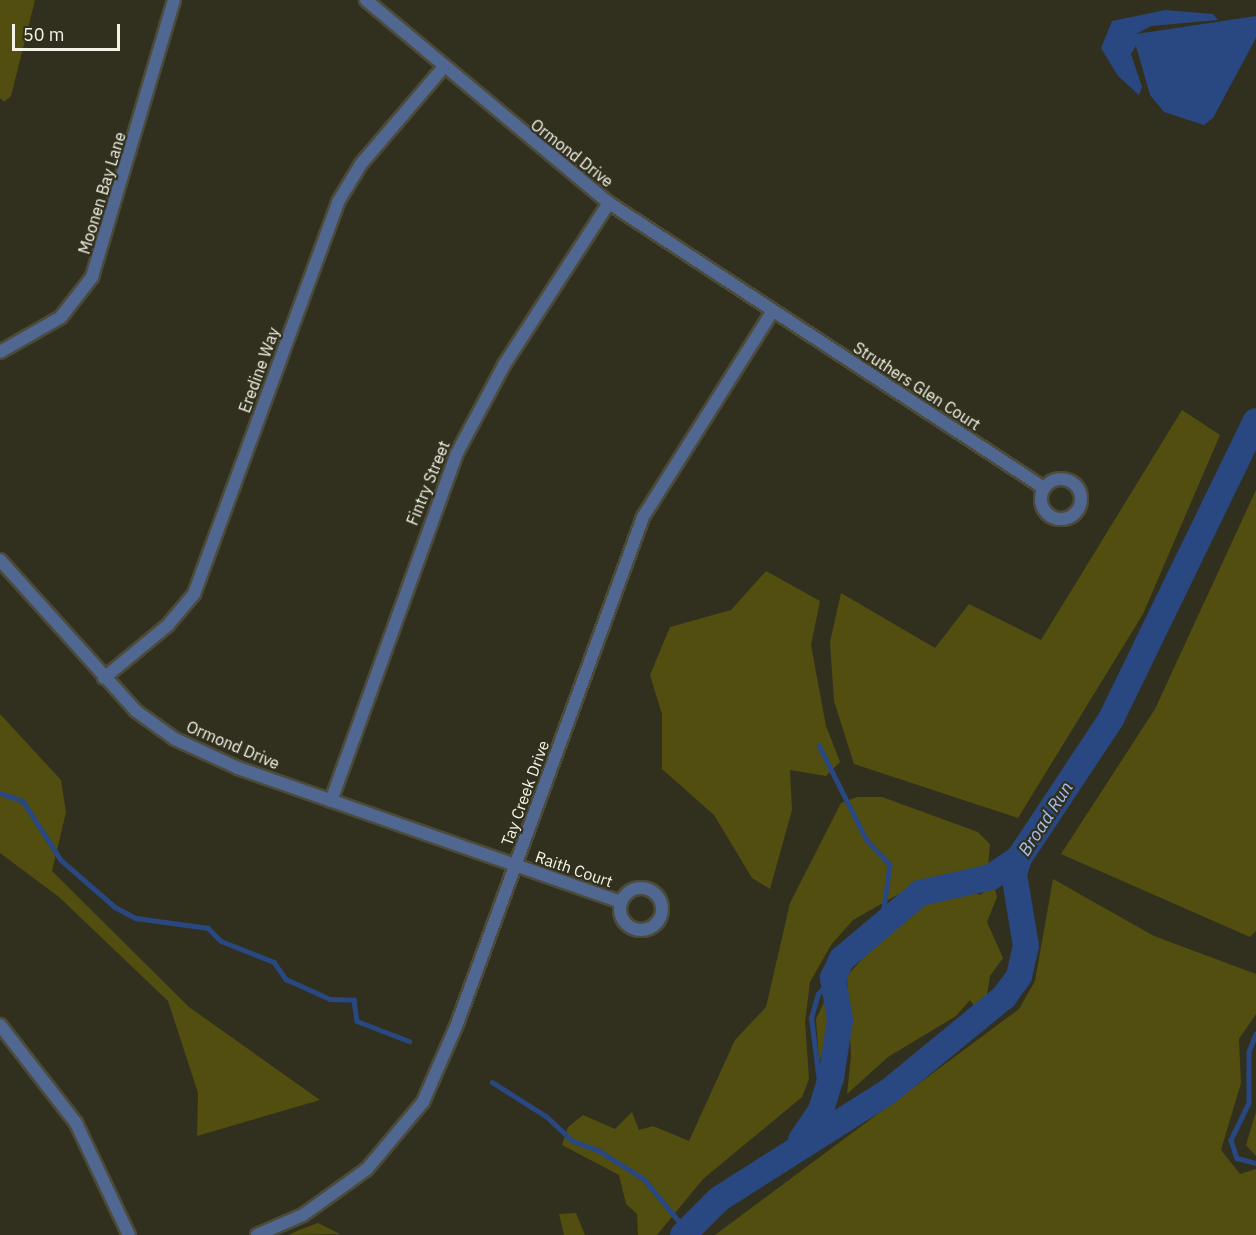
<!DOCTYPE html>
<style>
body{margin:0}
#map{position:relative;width:1256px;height:1235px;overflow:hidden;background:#31301e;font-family:"IBM Plex Sans",sans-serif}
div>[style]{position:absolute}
.green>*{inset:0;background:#524e0f}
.water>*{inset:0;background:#294780}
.stream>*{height:4.5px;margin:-2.25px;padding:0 2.25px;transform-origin:2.25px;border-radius:2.25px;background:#294780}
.river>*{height:26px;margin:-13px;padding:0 13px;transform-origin:13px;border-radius:13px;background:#294780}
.roads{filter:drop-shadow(2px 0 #4c4b3a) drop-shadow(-2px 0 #4c4b3a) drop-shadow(0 2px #4c4b3a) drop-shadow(0 -2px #4c4b3a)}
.street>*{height:12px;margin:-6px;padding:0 6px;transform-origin:6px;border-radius:6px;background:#506792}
.street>.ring{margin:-6px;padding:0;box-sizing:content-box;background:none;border:12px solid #506792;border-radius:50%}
span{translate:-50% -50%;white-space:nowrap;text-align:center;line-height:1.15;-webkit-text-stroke:4.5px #31301e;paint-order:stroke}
.street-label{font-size:16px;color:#f4f3e8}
.water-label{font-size:18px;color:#a3bff3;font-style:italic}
.scale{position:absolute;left:12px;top:24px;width:108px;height:27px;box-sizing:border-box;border:3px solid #f4f3e8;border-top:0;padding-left:8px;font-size:18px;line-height:21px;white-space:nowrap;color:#f4f3e8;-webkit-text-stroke:4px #31301e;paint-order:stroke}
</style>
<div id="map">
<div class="green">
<div style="clip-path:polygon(0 0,35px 0,11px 96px,4px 102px,0 98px)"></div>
<div style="clip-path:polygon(1182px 410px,1220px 435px,1143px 614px,1018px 818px,854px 764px,834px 701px,830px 642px,841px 593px,935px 648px,969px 604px,1041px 640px)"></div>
<div style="clip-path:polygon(1256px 490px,1256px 931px,1250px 937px,1061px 854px,1155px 709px)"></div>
<div style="clip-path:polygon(766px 571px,820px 601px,811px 645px,826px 726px,840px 762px,826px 776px,790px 770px,792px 810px,770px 889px,752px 878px,714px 815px,662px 769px,662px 714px,650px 675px,670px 627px,731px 610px)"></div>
<div style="clip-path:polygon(0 714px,61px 780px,66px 812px,52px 871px,189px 1007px,320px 1100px,197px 1136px,198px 1093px,168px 1001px,59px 897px,0 853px)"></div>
<div style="clip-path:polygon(857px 797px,882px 797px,978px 832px,990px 844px,988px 867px,897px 895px,853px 920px,831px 945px,810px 982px,805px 1022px,809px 1079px,802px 1097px,703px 1179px,657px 1235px,638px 1235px,637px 1214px,626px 1204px,619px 1175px,562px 1145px,568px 1127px,583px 1115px,615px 1129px,632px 1112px,639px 1130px,653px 1126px,689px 1141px,735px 1040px,766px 1007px,790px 903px,841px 803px)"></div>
<div style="clip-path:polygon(1053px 879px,1154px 936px,1256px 974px,1256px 1014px,1239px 1039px,1241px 1083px,1221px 1150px,1240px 1174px,1256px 1169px,1256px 1235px,715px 1235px,1019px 1009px,1035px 981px)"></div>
<div style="clip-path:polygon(994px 885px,997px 897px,987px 922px,1003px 958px,990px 976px,986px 1002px,976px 1009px,970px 1000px,956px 1016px,888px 1057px,847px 1094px,851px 1056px,847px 976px,903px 913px,930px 894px,967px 889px,980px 895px)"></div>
<div style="clip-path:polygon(828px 994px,832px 1023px,819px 1062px,816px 1019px)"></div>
<div style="clip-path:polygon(1256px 1112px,1256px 1156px,1246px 1145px)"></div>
<div style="clip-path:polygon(576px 1213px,585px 1235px,564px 1235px,559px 1214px)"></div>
<div style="clip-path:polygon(318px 1223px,340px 1234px,289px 1235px,299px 1230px)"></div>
</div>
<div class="water">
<div style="clip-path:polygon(1165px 10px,1213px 14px,1218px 20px,1151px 26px,1136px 34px,1256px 16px,1256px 38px,1213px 118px,1204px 125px,1164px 112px,1150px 95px,1136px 46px,1131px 54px,1142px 87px,1139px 95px,1118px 76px,1101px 48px,1112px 21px)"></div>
</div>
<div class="stream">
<div style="left:819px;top:745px;width:105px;rotate:63.4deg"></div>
<div style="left:866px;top:839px;width:35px;rotate:47deg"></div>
<div style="left:890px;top:865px;width:58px;rotate:98deg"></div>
<div style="left:0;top:793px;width:24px;rotate:19deg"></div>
<div style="left:23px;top:801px;width:70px;rotate:57.2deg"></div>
<div style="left:61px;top:860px;width:72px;rotate:41deg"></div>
<div style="left:115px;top:907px;width:24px;rotate:28deg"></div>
<div style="left:136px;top:918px;width:73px;rotate:7.9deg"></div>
<div style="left:208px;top:928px;width:18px;rotate:45deg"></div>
<div style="left:221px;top:941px;width:57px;rotate:21.6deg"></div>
<div style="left:274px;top:962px;width:21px;rotate:55deg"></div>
<div style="left:286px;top:979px;width:48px;rotate:24.4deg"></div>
<div style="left:330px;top:999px;width:24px;rotate:2deg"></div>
<div style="left:354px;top:1000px;width:21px;rotate:82deg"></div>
<div style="left:357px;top:1021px;width:56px;rotate:21deg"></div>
<div style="left:1256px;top:1034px;width:19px;rotate:111deg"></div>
<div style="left:1249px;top:1052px;width:51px;rotate:90deg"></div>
<div style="left:1249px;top:1103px;width:41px;rotate:115.9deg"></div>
<div style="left:1231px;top:1140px;width:19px;rotate:72deg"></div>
<div style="left:1237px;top:1158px;width:20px;rotate:15deg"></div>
<div style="left:492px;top:1082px;width:64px;rotate:32.2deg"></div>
<div style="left:546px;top:1116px;width:37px;rotate:43deg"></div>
<div style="left:573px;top:1141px;width:27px;rotate:20deg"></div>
<div style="left:598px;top:1150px;width:54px;rotate:32.2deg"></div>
<div style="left:644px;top:1179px;width:67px;rotate:50.4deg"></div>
<div style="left:822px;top:1106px;width:89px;rotate:-97.1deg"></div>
<div style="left:811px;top:1018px;width:25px;rotate:-74deg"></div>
<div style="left:818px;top:994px;width:22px;rotate:-47deg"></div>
</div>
<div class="river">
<div style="left:801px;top:1140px;width:36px;rotate:-56deg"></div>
<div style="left:821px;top:1110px;width:34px;rotate:-73deg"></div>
<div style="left:831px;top:1078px;width:59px;rotate:-81.2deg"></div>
<div style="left:840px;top:1020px;width:43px;rotate:-99.5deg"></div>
<div style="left:833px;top:978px;width:21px;rotate:-65deg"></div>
<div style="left:842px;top:959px;width:102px;rotate:-40.2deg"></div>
<div style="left:920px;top:893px;width:73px;rotate:-12.7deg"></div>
<div style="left:991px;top:877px;width:34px;rotate:-34deg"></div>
<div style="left:683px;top:1235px;width:51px;rotate:-45deg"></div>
<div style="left:719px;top:1199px;width:201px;rotate:-32.4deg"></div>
<div style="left:889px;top:1091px;width:149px;rotate:-39.3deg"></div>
<div style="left:1004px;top:997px;width:26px;rotate:-54deg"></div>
<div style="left:1019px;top:976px;width:31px;rotate:-77deg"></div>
<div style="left:1026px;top:946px;width:73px;rotate:-99.5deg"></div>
<div style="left:1014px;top:874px;width:17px;rotate:-73deg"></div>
<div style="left:1019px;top:858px;width:167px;rotate:-56.5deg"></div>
<div style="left:1111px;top:719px;width:331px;rotate:-64.1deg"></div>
</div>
<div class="roads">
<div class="street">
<div style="left:366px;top:0;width:317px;rotate:39.9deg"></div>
<div style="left:609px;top:203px;width:520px;rotate:33.23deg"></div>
<div style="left:0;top:352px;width:70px;rotate:-29.8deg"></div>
<div style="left:61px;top:317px;width:51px;rotate:-52.2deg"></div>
<div style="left:92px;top:277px;width:289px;rotate:-73.5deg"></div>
<div class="ring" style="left:1041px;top:479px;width:28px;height:28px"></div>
<div style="left:0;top:560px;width:203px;rotate:48deg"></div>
<div style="left:136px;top:711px;width:48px;rotate:35.7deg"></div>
<div style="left:175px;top:739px;width:69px;rotate:24.7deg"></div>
<div style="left:238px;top:768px;width:406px;rotate:19.3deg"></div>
<div style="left:104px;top:678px;width:83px;rotate:-39.6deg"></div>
<div style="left:168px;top:625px;width:40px;rotate:-50deg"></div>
<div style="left:194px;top:594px;width:418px;rotate:-69.8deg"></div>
<div style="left:338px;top:202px;width:44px;rotate:-58.8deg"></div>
<div style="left:361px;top:164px;width:126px;rotate:-49.5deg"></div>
<div style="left:331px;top:801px;width:368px;rotate:-70.1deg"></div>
<div style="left:456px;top:455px;width:102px;rotate:-61.9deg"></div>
<div style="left:504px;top:365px;width:193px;rotate:-57.1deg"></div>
<div class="ring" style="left:620px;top:888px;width:30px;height:30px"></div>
<div style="left:0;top:1025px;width:124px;rotate:52.2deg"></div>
<div style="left:76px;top:1123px;width:124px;rotate:64.7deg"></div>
<div style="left:257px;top:1235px;width:50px;rotate:-23.5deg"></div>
<div style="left:303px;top:1215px;width:79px;rotate:-35.7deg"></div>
<div style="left:367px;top:1169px;width:87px;rotate:-50.1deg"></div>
<div style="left:423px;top:1102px;width:85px;rotate:-66.4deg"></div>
<div style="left:457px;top:1024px;width:540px;rotate:-69.85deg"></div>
<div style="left:643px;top:517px;width:242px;rotate:-57.8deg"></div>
</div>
</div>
<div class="street-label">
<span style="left:572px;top:153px;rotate:38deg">Ormond Drive</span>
<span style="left:102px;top:193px;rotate:-73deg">Moonen Bay Lane</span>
<span style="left:259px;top:370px;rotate:-70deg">Eredine Way</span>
<span style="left:917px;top:386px;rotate:33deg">Struthers Glen Court</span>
<span style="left:428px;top:483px;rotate:-68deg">Fintry Street</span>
<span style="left:233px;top:745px;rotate:23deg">Ormond Drive</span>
<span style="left:525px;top:793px;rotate:-70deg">Tay Creek Drive</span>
<span style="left:574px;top:869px;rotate:19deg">Raith Court</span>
</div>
<div class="water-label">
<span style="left:1046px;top:819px;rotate:-57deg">Broad Run</span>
</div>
<div class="scale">50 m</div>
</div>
